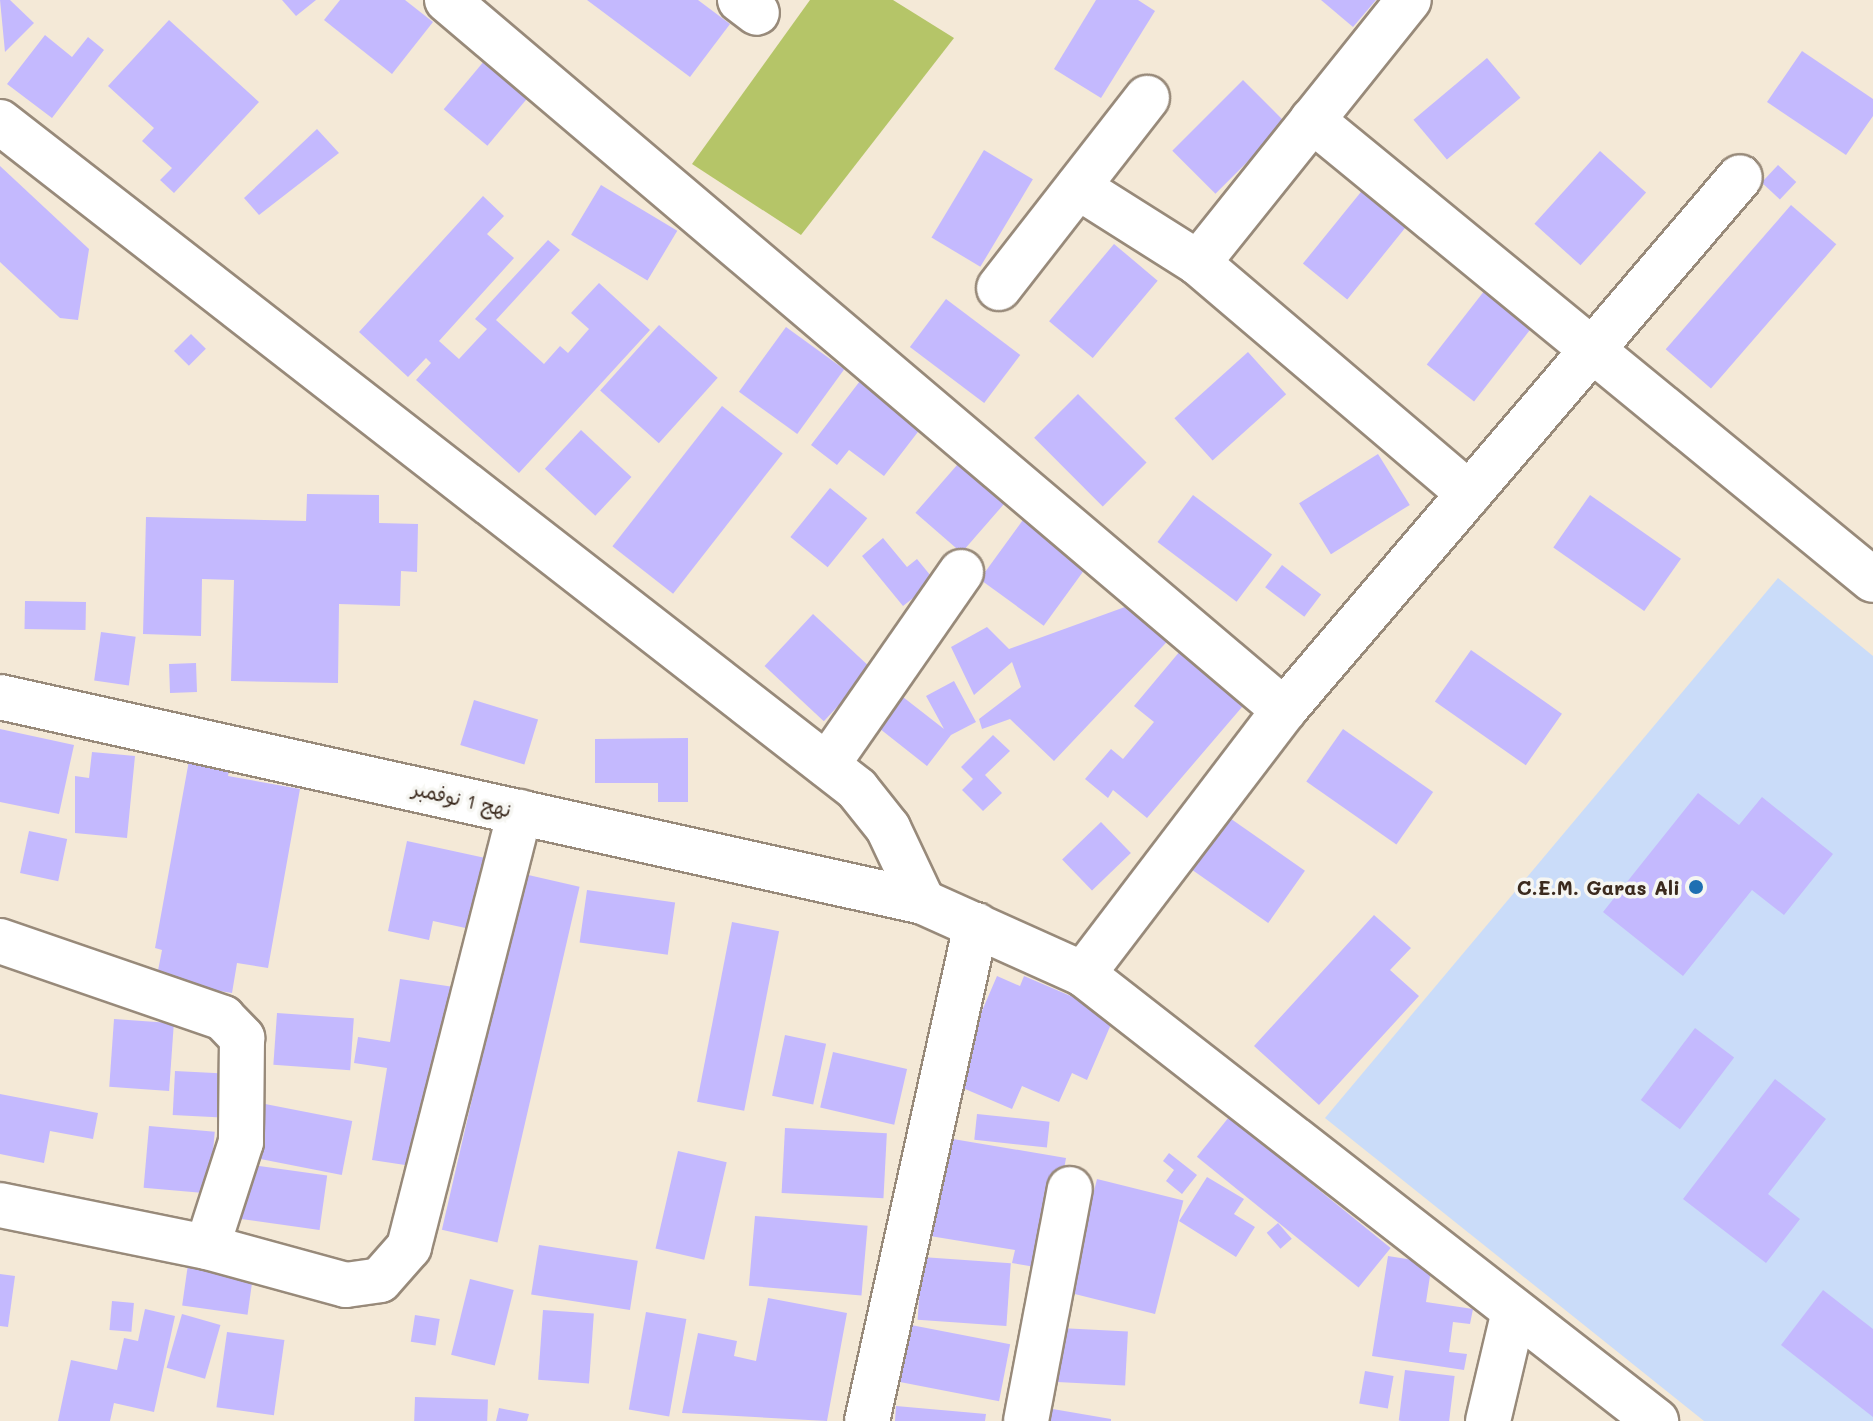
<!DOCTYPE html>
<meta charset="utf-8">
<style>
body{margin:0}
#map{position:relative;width:1873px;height:1421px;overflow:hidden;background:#f4e9d7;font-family:Mali,"Playpen Sans Arabic",sans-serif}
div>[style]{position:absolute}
.built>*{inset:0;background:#cadcf9}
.green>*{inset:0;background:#b5c568}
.building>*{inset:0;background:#c4b9fe;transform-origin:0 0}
.roads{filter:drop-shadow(2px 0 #988a7a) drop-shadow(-2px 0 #988a7a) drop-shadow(0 2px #988a7a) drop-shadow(0 -2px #988a7a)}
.minor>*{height:44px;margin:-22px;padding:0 22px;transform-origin:22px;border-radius:22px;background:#fff}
.dots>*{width:22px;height:22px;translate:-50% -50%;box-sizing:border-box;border:4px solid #f6f6f2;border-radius:50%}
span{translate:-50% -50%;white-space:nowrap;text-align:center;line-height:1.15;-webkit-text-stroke:7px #f6f6f2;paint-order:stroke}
.street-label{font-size:20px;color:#3b2a1e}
.poi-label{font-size:20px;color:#3b2a1e;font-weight:700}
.right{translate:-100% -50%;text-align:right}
</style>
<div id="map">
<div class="built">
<div style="clip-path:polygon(1778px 578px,1873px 656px,1873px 1421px,1704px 1421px,1325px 1118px)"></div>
</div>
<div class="green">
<div style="clip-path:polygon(810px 0,893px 0,954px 38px,801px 235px,692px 164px)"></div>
</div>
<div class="building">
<div style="clip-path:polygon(0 0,10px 0,34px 23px,5px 52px)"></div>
<div style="clip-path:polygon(282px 0,316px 0,296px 16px)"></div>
<div style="clip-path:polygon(340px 0,405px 0,433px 22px,392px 74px,324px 20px)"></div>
<div style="clip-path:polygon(587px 0,698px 0,730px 24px,690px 77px)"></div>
<div style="clip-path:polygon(1096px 0,1138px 0,1155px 11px,1101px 98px,1054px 69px)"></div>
<div style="clip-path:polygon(1321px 0,1376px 0,1353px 27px)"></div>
<div style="clip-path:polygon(169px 20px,259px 102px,174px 193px,160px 180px,172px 168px,142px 141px,154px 128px,108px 86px)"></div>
<div style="clip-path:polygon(45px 35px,72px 57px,88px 37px,104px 50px,52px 118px,7px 84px)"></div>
<div style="clip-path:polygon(1802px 51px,1873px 99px,1873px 116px,1846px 155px,1767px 102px)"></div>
<div style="left:490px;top:54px;width:57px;height:72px;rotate:40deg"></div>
<div style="left:1487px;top:58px;width:52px;height:96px;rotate:50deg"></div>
<div style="left:1243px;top:80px;width:61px;height:100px;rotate:45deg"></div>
<div style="clip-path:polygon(317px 129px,339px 153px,259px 215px,244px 198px)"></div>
<div style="left:984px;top:150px;width:57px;height:102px;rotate:31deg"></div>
<div style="left:1600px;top:151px;width:62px;height:98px;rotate:42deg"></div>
<div style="left:1778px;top:165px;width:25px;height:24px;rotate:43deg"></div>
<div style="clip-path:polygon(0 166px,89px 249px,78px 320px,60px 318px,0 262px)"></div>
<div style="left:1369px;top:182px;width:57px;height:105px;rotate:39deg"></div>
<div style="left:601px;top:185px;width:89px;height:58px;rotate:31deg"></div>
<div style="clip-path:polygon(483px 196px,504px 216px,487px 234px,514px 258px,439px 341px,459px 359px,487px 329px,475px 319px,548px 240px,560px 250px,496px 320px,544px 364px,560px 346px,568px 353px,589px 329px,571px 313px,599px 283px,650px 330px,519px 473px,416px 380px,431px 363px,426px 358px,408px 377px,359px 332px)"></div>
<div style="left:1791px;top:205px;width:60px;height:191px;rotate:41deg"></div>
<div style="left:1114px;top:244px;width:57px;height:101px;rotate:40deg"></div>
<div style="left:1492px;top:281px;width:60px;height:106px;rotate:38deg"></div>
<div style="left:946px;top:299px;width:93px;height:60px;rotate:37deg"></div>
<div style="left:659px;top:325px;width:79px;height:88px;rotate:42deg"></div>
<div style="left:786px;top:327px;width:72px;height:80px;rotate:36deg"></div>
<div style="left:191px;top:334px;width:21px;height:24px;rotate:45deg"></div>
<div style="left:1248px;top:352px;width:57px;height:99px;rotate:48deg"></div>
<div style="clip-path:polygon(863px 377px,924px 424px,884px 476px,849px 450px,837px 465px,811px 445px)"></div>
<div style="left:1078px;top:394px;width:97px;height:62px;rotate:45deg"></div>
<div style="left:722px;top:406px;width:77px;height:178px;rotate:38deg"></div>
<div style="left:581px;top:430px;width:69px;height:53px;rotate:43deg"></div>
<div style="left:1378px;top:454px;width:60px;height:93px;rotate:58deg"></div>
<div style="left:964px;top:457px;width:61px;height:74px;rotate:41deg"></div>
<div style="left:830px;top:488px;width:48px;height:63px;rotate:39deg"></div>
<div style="clip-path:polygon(307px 494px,379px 495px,379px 523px,418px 524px,417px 572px,401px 571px,400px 606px,339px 604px,338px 683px,231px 681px,234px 580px,202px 579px,201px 636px,143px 634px,146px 517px,306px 521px)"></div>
<div style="left:1193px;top:495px;width:99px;height:59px;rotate:37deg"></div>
<div style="left:1590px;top:495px;width:111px;height:64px;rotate:35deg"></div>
<div style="left:1028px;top:513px;width:79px;height:82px;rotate:36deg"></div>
<div style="clip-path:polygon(883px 538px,907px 567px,917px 559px,935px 581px,903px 606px,862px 556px)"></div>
<div style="left:1282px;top:565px;width:49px;height:28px;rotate:37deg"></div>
<div style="clip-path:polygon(1147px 599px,1179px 629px,1054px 761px,1010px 719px,982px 729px,979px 719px,1021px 687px,1012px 662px,974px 695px,951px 647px,987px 627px,1009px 649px)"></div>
<div style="left:25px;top:601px;width:61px;height:28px;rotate:1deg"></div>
<div style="left:813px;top:614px;width:81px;height:71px;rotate:43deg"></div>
<div style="left:101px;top:632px;width:35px;height:49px;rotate:8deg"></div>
<div style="clip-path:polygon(1196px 632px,1260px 686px,1147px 818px,1113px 790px,1108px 798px,1085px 779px,1111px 749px,1123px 759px,1154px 722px,1134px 706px)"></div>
<div style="left:1471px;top:650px;width:111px;height:63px;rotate:35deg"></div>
<div style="left:196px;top:663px;width:29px;height:27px;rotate:88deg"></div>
<div style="clip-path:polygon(954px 681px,976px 722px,951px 735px,927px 766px,870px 721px,894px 690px,944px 729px,926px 696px)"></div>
<div style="left:474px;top:700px;width:67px;height:47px;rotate:17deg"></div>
<div style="clip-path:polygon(0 729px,74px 745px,59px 814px,0 802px)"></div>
<div style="left:1343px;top:729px;width:110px;height:64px;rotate:35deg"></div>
<div style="clip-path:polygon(993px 735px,1010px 751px,985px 775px,1002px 793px,983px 811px,962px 790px,973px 779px,961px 767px)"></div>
<div style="clip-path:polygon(688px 738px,688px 802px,658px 802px,658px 783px,595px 783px,595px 739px)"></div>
<div style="clip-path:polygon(92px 752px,135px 756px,127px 838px,75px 833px,75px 776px,89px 778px)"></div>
<div style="clip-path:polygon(190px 755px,231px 762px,228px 776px,300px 789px,268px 968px,237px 963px,232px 993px,156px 981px,162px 950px,155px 948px)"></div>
<div style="clip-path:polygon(1698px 793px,1739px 825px,1762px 797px,1833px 854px,1784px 915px,1752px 890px,1683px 976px,1603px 912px)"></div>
<div style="left:1214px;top:807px;width:111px;height:64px;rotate:35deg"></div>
<div style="left:1101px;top:822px;width:43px;height:54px;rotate:46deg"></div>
<div style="left:29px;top:831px;width:39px;height:43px;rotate:12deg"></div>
<div style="clip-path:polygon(407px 841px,490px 859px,475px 930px,433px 921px,429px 940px,388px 931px)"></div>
<div style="left:524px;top:874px;width:57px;height:365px;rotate:13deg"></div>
<div style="left:587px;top:890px;width:89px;height:53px;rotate:8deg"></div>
<div style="clip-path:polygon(1374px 915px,1411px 948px,1390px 970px,1419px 996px,1319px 1105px,1254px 1046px)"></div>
<div style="left:732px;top:922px;width:48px;height:183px;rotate:11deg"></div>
<div style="clip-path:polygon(997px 976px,1020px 986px,1024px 976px,1115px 1015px,1087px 1080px,1072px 1073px,1059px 1102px,1022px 1086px,1012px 1109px,951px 1083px)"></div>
<div style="clip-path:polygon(400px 979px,454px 987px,425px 1168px,372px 1160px,387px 1068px,354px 1063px,358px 1037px,390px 1042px)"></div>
<div style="left:277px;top:1013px;width:77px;height:52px;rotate:4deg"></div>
<div style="left:114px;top:1019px;width:60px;height:68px;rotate:4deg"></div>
<div style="left:1695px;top:1028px;width:49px;height:90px;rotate:37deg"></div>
<div style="left:785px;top:1035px;width:42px;height:62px;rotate:12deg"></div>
<div style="left:833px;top:1052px;width:76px;height:57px;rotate:13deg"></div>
<div style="left:175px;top:1071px;width:54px;height:44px;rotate:3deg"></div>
<div style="clip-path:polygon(1775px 1079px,1826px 1119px,1768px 1194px,1800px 1219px,1766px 1263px,1683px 1199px)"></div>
<div style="clip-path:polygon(0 1094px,98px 1113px,93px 1139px,50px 1131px,44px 1163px,0 1154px)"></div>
<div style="left:260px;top:1103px;width:94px;height:55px;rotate:11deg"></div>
<div style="left:977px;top:1114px;width:73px;height:26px;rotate:6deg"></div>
<div style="left:1229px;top:1117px;width:208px;height:51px;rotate:39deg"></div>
<div style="left:149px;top:1126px;width:66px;height:62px;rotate:5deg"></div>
<div style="left:785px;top:1128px;width:102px;height:65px;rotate:3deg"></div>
<div style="clip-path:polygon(947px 1138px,1066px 1158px,1047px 1269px,1012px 1263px,1015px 1250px,930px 1236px)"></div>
<div style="left:678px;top:1151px;width:50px;height:100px;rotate:13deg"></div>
<div style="clip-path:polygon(1169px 1153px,1197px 1175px,1182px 1194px,1166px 1181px,1174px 1170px,1163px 1161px)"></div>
<div style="left:245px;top:1164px;width:83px;height:55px;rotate:8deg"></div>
<div style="clip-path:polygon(1207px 1177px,1244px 1199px,1234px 1214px,1255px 1227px,1236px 1257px,1179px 1221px)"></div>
<div style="left:1097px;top:1179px;width:89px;height:117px;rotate:14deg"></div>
<div style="left:755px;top:1216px;width:113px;height:70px;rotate:5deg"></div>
<div style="left:1278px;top:1223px;width:21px;height:15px;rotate:49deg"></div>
<div style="left:539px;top:1245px;width:100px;height:50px;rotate:9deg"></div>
<div style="clip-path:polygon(1388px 1256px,1432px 1263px,1426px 1302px,1473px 1309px,1470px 1324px,1453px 1322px,1449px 1352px,1467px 1354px,1464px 1370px,1372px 1356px)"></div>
<div style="left:189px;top:1257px;width:66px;height:49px;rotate:8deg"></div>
<div style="left:922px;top:1257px;width:89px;height:63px;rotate:4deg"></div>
<div style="clip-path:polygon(0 1274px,15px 1276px,8px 1327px,0 1326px)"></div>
<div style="left:470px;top:1279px;width:45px;height:78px;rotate:14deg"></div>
<div style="clip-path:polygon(1823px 1290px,1873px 1329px,1873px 1417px,1781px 1345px)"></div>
<div style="clip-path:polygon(768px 1298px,847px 1313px,827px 1421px,682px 1413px,698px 1333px,737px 1341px,734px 1356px,756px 1361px)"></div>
<div style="left:112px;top:1301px;width:22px;height:29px;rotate:5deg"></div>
<div style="clip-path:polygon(145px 1309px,175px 1316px,154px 1412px,114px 1403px,110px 1421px,58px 1421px,71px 1360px,117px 1370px,124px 1338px,138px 1341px)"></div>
<div style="left:543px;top:1310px;width:51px;height:70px;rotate:4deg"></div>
<div style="left:646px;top:1312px;width:41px;height:99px;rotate:10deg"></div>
<div style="left:182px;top:1314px;width:40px;height:56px;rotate:16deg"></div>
<div style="left:415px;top:1315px;width:25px;height:27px;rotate:9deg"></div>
<div style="left:911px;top:1325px;width:101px;height:58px;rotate:11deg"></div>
<div style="left:1060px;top:1328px;width:68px;height:54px;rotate:3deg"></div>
<div style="left:227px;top:1332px;width:58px;height:76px;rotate:8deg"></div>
<div style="left:1405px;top:1370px;width:50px;height:51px;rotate:7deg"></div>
<div style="left:1365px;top:1371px;width:29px;height:33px;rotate:10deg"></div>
<div style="left:415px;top:1397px;width:73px;height:24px;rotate:2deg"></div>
<div style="clip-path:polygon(896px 1406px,986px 1414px,985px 1421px,895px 1421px)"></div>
<div style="clip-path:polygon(1041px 1407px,1111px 1419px,1111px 1421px,1038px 1421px)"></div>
<div style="clip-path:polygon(499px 1408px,529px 1414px,527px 1421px,496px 1421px)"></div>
</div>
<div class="roads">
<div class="minor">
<div style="left:447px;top:0;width:1098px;rotate:40.31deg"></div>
<div style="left:740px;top:0;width:21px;rotate:37deg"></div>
<div style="left:1312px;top:120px;width:725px;rotate:39.35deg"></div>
<div style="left:0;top:122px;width:1086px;rotate:37.89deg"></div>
<div style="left:857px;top:789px;width:50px;rotate:51.5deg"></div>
<div style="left:888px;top:828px;width:82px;rotate:64.7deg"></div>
<div style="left:923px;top:902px;width:175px;rotate:24.2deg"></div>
<div style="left:1083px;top:974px;width:727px;rotate:37.96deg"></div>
<div style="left:1078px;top:187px;width:142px;rotate:32.3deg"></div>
<div style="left:1198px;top:263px;width:356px;rotate:40.4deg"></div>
<div style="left:1198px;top:263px;width:337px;rotate:-51.3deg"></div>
<div style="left:999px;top:288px;width:241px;rotate:-52.1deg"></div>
<div style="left:0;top:697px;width:945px;rotate:12.52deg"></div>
<div style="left:827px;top:765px;width:235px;rotate:-55.2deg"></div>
<div style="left:0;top:941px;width:236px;rotate:19deg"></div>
<div style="left:223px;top:1018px;width:28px;rotate:46deg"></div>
<div style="left:242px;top:1038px;width:104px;rotate:90.6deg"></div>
<div style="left:241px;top:1142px;width:110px;rotate:107.9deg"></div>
<div style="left:1083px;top:974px;width:332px;rotate:-52.7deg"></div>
<div style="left:1284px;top:710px;width:701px;rotate:-49.45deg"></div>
<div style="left:0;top:1205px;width:211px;rotate:11.5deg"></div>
<div style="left:207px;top:1247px;width:144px;rotate:15.3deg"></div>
<div style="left:346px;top:1285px;width:34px;rotate:-8deg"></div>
<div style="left:380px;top:1280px;width:44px;rotate:-48.7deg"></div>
<div style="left:409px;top:1247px;width:449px;rotate:-75.7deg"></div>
<div style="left:867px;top:1421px;width:508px;rotate:-77.61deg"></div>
<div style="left:1026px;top:1421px;width:236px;rotate:-79.3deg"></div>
<div style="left:1488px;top:1421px;width:113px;rotate:-76.7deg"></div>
</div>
</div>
<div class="dots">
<div style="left:1696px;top:887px;background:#1f6fb2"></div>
</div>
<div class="street-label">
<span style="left:462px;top:799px;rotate:13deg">نهج 1 نوفمبر</span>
</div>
<div class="poi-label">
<span class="right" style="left:1680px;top:887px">C.E.M. Garas Ali</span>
</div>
</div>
